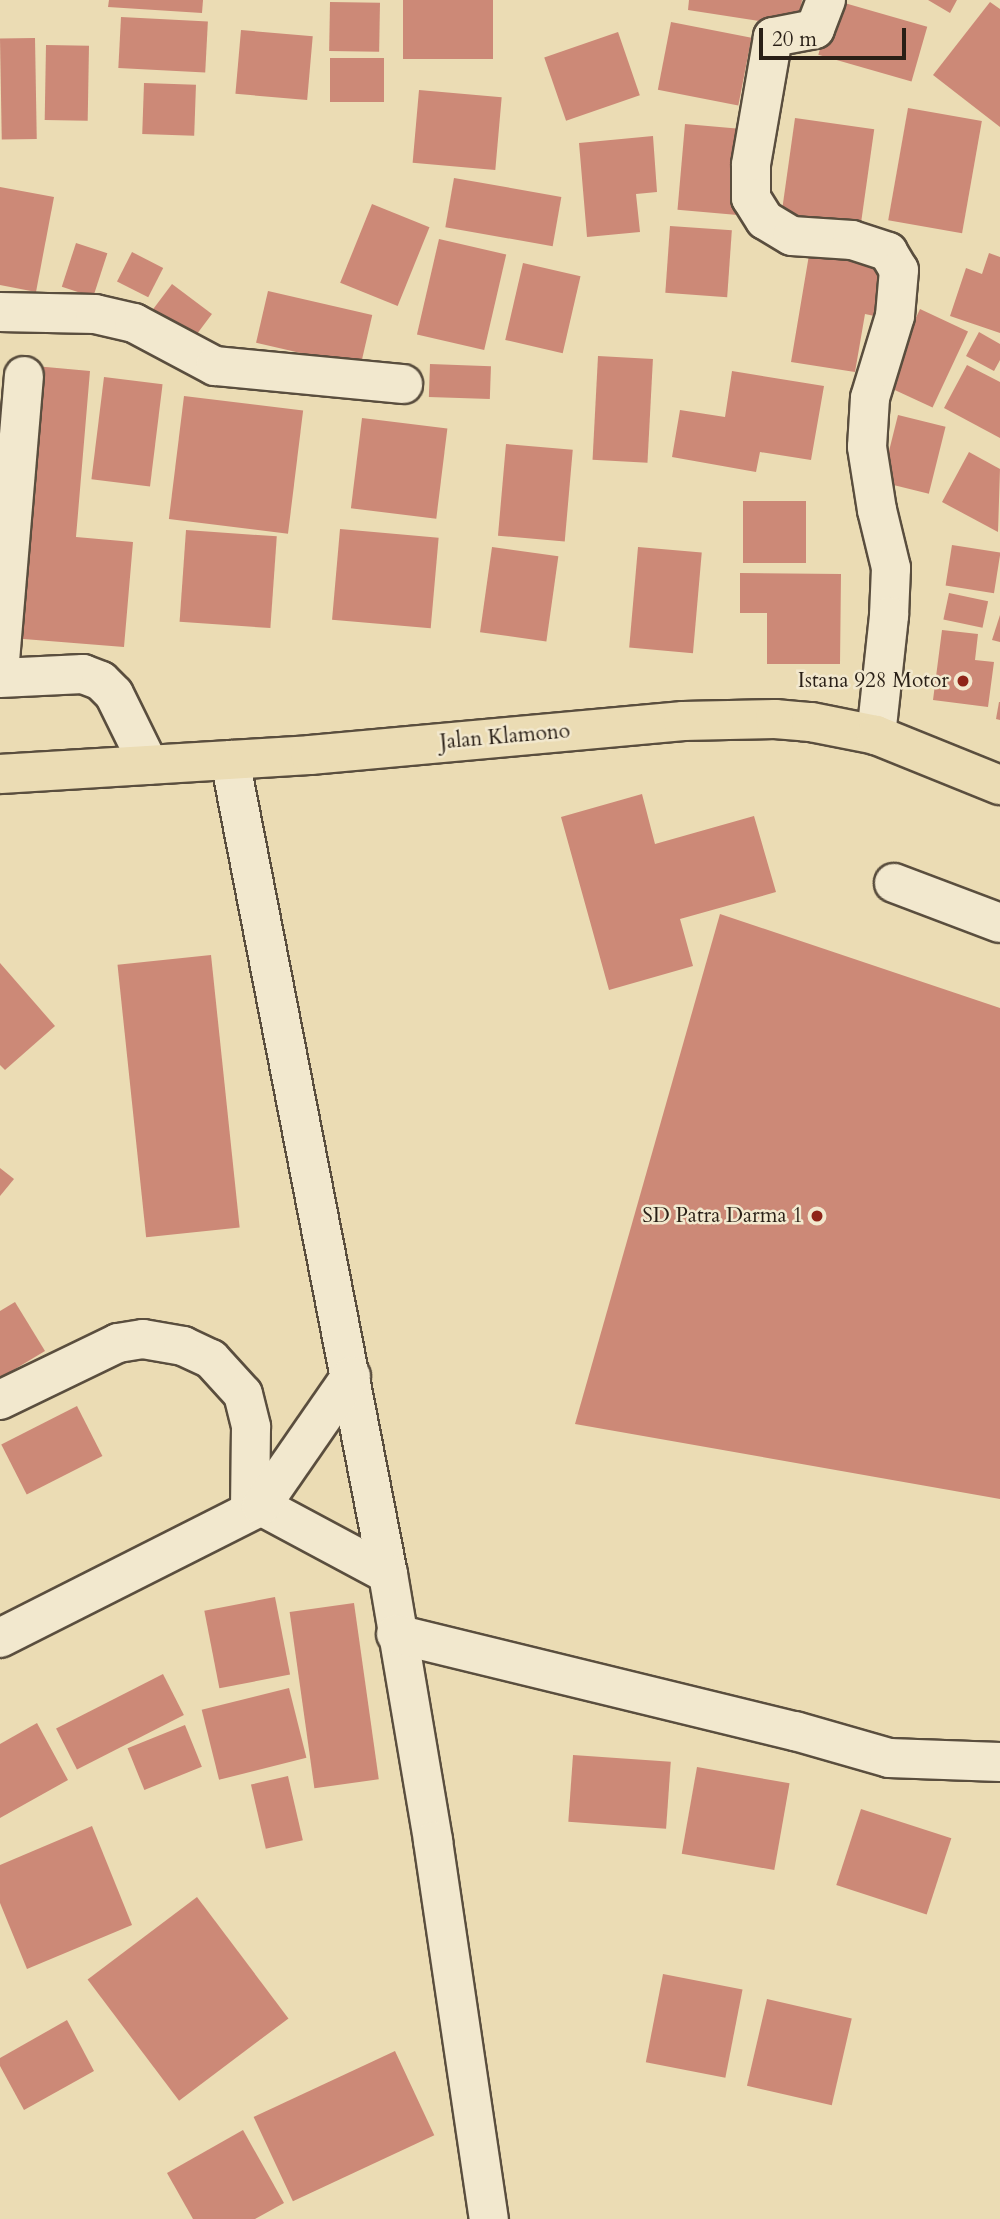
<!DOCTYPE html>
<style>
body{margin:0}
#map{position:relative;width:1000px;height:2219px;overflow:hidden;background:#ebdcb4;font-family:Cardo,serif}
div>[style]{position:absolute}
.building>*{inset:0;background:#cc8977;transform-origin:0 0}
.roads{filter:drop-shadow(2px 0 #5a4e3e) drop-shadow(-2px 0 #5a4e3e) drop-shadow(0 2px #5a4e3e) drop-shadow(0 -2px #5a4e3e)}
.minor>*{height:38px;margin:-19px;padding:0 19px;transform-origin:19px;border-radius:19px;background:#f2e8ce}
.major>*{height:38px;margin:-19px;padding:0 19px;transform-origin:19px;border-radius:19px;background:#ebdcb4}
.dots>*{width:19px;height:19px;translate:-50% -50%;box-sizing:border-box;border:4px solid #f2e8ce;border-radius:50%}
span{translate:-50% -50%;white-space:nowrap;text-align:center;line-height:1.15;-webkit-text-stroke:5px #f2e8ce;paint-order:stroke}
.poi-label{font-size:21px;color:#291f16}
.right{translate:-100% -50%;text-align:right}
.street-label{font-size:21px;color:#291f16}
.scale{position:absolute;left:759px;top:28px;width:147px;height:32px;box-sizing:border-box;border:4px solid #291f16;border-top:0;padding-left:9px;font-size:21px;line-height:24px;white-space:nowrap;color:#291f16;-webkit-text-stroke:5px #f2e8ce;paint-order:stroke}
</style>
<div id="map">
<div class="building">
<div style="clip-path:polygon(109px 0,203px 0,202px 13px,108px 7px)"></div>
<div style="left:403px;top:0;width:90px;height:59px"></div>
<div style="clip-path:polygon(689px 0,802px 0,798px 27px,688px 10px)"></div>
<div style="left:834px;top:0;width:97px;height:57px;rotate:16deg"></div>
<div style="clip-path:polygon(928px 0,957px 0,950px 13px)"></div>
<div style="left:330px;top:2px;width:50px;height:49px;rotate:1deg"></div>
<div style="clip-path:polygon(990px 2px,1000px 9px,1000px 127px,933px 75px)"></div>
<div style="left:121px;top:17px;width:87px;height:51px;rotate:3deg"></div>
<div style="left:671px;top:22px;width:82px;height:69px;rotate:11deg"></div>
<div style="left:241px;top:30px;width:72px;height:64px;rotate:5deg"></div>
<div style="left:618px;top:32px;width:67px;height:78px;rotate:71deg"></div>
<div style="left:35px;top:38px;width:101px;height:35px;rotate:89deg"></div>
<div style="left:46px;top:45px;width:43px;height:75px;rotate:1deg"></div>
<div style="left:330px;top:58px;width:54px;height:44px"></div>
<div style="left:144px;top:83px;width:52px;height:51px;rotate:2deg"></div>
<div style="left:419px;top:90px;width:83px;height:73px;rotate:5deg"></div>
<div style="left:908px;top:108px;width:75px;height:114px;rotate:10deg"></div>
<div style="left:795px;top:118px;width:80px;height:105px;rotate:8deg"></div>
<div style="left:685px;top:124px;width:66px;height:86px;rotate:5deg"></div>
<div style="clip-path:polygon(653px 136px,657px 192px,636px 194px,640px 232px,587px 237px,579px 143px)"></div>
<div style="left:454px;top:178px;width:109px;height:50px;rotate:10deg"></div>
<div style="clip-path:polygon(0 187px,54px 197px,36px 292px,0 285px)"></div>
<div style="left:372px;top:204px;width:62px;height:85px;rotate:22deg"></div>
<div style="left:670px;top:226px;width:62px;height:67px;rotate:4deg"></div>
<div style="left:439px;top:239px;width:69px;height:98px;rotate:13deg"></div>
<div style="left:76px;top:243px;width:33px;height:46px;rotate:18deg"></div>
<div style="clip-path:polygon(810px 249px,893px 263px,884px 318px,865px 314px,855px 372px,791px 362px)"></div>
<div style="left:132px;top:252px;width:35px;height:33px;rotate:27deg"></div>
<div style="clip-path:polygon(989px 253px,1000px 257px,1000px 333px,950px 316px,966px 268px,982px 274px)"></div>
<div style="left:523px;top:263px;width:59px;height:79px;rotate:13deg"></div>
<div style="left:172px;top:284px;width:50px;height:34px;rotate:37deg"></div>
<div style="left:268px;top:291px;width:107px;height:53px;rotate:13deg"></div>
<div style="left:920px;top:309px;width:53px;height:84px;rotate:25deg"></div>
<div style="clip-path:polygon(979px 332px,1000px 344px,1000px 360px,994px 371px,966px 356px)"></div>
<div style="left:598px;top:356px;width:55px;height:104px;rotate:3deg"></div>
<div style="left:430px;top:364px;width:61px;height:33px;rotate:2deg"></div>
<div style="clip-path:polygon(967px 365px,1000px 382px,1000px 438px,944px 408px)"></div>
<div style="clip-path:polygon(35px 366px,90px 371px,76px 537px,133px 542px,124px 647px,11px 638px)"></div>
<div style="clip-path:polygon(732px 371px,824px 386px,811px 460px,760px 452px,756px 472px,672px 457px,680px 410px,725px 417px)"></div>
<div style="left:104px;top:377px;width:59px;height:103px;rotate:7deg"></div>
<div style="left:184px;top:396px;width:120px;height:124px;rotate:7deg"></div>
<div style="left:898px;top:415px;width:49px;height:69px;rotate:14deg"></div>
<div style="left:362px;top:418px;width:86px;height:91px;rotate:7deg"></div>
<div style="left:506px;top:444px;width:67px;height:92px;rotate:5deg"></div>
<div style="clip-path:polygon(969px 452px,1000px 469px,998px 532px,942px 502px)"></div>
<div style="left:743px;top:501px;width:63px;height:62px"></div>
<div style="left:340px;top:529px;width:99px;height:91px;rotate:5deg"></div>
<div style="left:186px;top:530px;width:91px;height:92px;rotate:4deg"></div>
<div style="left:952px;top:545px;width:49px;height:41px;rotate:9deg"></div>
<div style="left:492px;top:547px;width:67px;height:86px;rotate:8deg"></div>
<div style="left:638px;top:547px;width:64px;height:101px;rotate:5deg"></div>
<div style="clip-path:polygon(740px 573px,841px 574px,840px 664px,767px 664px,767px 613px,740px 613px)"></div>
<div style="left:949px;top:593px;width:40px;height:27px;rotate:12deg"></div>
<div style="clip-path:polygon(1000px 615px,1000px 642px,992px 640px)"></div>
<div style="clip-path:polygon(942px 630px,978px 634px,975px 660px,994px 662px,988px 707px,933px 700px)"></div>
<div style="clip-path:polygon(999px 702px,1000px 702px,1000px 720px,996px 719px)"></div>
<div style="clip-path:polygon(642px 794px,655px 844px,754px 816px,776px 892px,680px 919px,693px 966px,609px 990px,561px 817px)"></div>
<div style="clip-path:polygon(720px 914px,1000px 1008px,1000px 1499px,575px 1424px)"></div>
<div style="left:211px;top:955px;width:274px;height:94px;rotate:84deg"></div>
<div style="clip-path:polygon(0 963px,55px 1026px,5px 1070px,0 1065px)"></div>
<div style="clip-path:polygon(0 1168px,14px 1179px,0 1196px)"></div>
<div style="clip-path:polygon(15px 1302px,45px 1351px,0 1378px,0 1311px)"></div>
<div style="left:77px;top:1406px;width:56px;height:85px;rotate:63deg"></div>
<div style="left:275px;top:1597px;width:79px;height:72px;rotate:79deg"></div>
<div style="left:354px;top:1603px;width:178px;height:65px;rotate:82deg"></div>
<div style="left:163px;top:1674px;width:46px;height:120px;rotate:63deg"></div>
<div style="left:289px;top:1688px;width:72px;height:90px;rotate:76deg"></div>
<div style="clip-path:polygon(37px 1723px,68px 1780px,0 1818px,0 1744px)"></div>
<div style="left:185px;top:1725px;width:45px;height:62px;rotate:68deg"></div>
<div style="left:573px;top:1755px;width:98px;height:67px;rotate:4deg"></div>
<div style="left:697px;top:1767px;width:94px;height:88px;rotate:10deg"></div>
<div style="left:288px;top:1776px;width:66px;height:38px;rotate:77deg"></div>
<div style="left:861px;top:1809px;width:95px;height:80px;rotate:18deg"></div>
<div style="clip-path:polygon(92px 1826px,132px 1925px,27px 1969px,0 1903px,0 1865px)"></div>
<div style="left:197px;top:1897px;width:152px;height:137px;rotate:53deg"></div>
<div style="left:663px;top:1974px;width:81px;height:90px;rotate:11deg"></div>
<div style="left:767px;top:1999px;width:87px;height:89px;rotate:13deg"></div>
<div style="clip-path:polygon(67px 2020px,94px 2071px,24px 2110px,0 2066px,0 2058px)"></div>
<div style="left:395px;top:2051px;width:93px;height:156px;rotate:65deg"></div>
<div style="clip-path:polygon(243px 2130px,284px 2203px,255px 2219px,193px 2219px,167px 2173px)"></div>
</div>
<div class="roads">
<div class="minor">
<div style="left:826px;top:0;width:31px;rotate:111deg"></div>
<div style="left:815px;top:29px;width:43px;rotate:169.2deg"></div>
<div style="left:773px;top:37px;width:130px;rotate:99.8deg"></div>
<div style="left:751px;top:165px;width:33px;rotate:90deg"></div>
<div style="left:751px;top:198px;width:26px;rotate:58deg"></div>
<div style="left:765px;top:220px;width:31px;rotate:31deg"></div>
<div style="left:792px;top:236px;width:60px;rotate:3.8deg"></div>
<div style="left:852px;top:240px;width:38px;rotate:18deg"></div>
<div style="left:888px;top:252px;width:21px;rotate:59deg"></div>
<div style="left:899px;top:270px;width:46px;rotate:95deg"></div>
<div style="left:895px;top:316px;width:86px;rotate:107deg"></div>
<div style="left:870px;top:398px;width:49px;rotate:93.5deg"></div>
<div style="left:867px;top:447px;width:64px;rotate:81deg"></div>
<div style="left:877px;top:510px;width:60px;rotate:76.4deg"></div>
<div style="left:891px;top:568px;width:48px;rotate:92.4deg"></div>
<div style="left:889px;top:616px;width:120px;rotate:96.2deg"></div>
<div style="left:0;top:312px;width:95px;rotate:1.2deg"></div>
<div style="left:95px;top:314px;width:40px;rotate:13deg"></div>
<div style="left:134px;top:323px;width:92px;rotate:28deg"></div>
<div style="left:215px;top:366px;width:189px;rotate:5.5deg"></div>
<div style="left:0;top:661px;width:286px;rotate:-85.2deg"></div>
<div style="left:0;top:678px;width:83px;rotate:-2.8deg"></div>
<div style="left:83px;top:674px;width:19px;rotate:21deg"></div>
<div style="left:101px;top:681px;width:18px;rotate:45deg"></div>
<div style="left:114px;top:694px;width:79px;rotate:63.8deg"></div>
<div style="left:230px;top:760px;width:829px;rotate:79.02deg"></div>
<div style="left:388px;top:1574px;width:271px;rotate:80.4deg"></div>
<div style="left:433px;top:1841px;width:382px;rotate:81.6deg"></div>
<div style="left:894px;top:883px;width:113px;rotate:20.7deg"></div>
<div style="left:0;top:1400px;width:131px;rotate:-25.8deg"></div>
<div style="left:118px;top:1343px;width:25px;rotate:-9deg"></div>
<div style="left:143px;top:1339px;width:41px;rotate:9.9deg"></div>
<div style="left:183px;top:1346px;width:31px;rotate:25deg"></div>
<div style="left:211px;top:1359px;width:47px;rotate:47.6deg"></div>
<div style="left:243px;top:1394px;width:34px;rotate:76deg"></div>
<div style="left:251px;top:1427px;width:84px;rotate:90.7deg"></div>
<div style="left:261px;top:1506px;width:144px;rotate:28.2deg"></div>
<div style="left:396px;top:1634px;width:411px;rotate:13.7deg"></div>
<div style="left:795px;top:1731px;width:98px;rotate:16deg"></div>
<div style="left:889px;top:1758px;width:111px;rotate:2.1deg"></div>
<div style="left:0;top:1638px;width:292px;rotate:-26.8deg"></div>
<div style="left:261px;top:1506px;width:158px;rotate:-55.3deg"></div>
</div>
<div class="major">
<div style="left:0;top:774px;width:311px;rotate:-3.5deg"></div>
<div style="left:310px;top:755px;width:375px;rotate:-5.2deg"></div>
<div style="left:683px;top:721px;width:92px;rotate:-1.2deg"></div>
<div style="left:775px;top:719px;width:36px;rotate:5deg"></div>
<div style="left:811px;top:722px;width:66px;rotate:11.3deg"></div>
<div style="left:876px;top:735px;width:134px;rotate:22deg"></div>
</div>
</div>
<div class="dots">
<div style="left:963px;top:681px;background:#8f2418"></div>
<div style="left:817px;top:1216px;background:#8f2418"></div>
</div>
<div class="poi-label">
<span class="right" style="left:949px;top:681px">Istana 928 Motor</span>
<span class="right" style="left:803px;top:1216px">SD Patra Darma 1</span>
</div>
<div class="street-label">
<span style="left:505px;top:737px;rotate:-5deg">Jalan Klamono</span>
</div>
<div class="scale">20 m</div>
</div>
